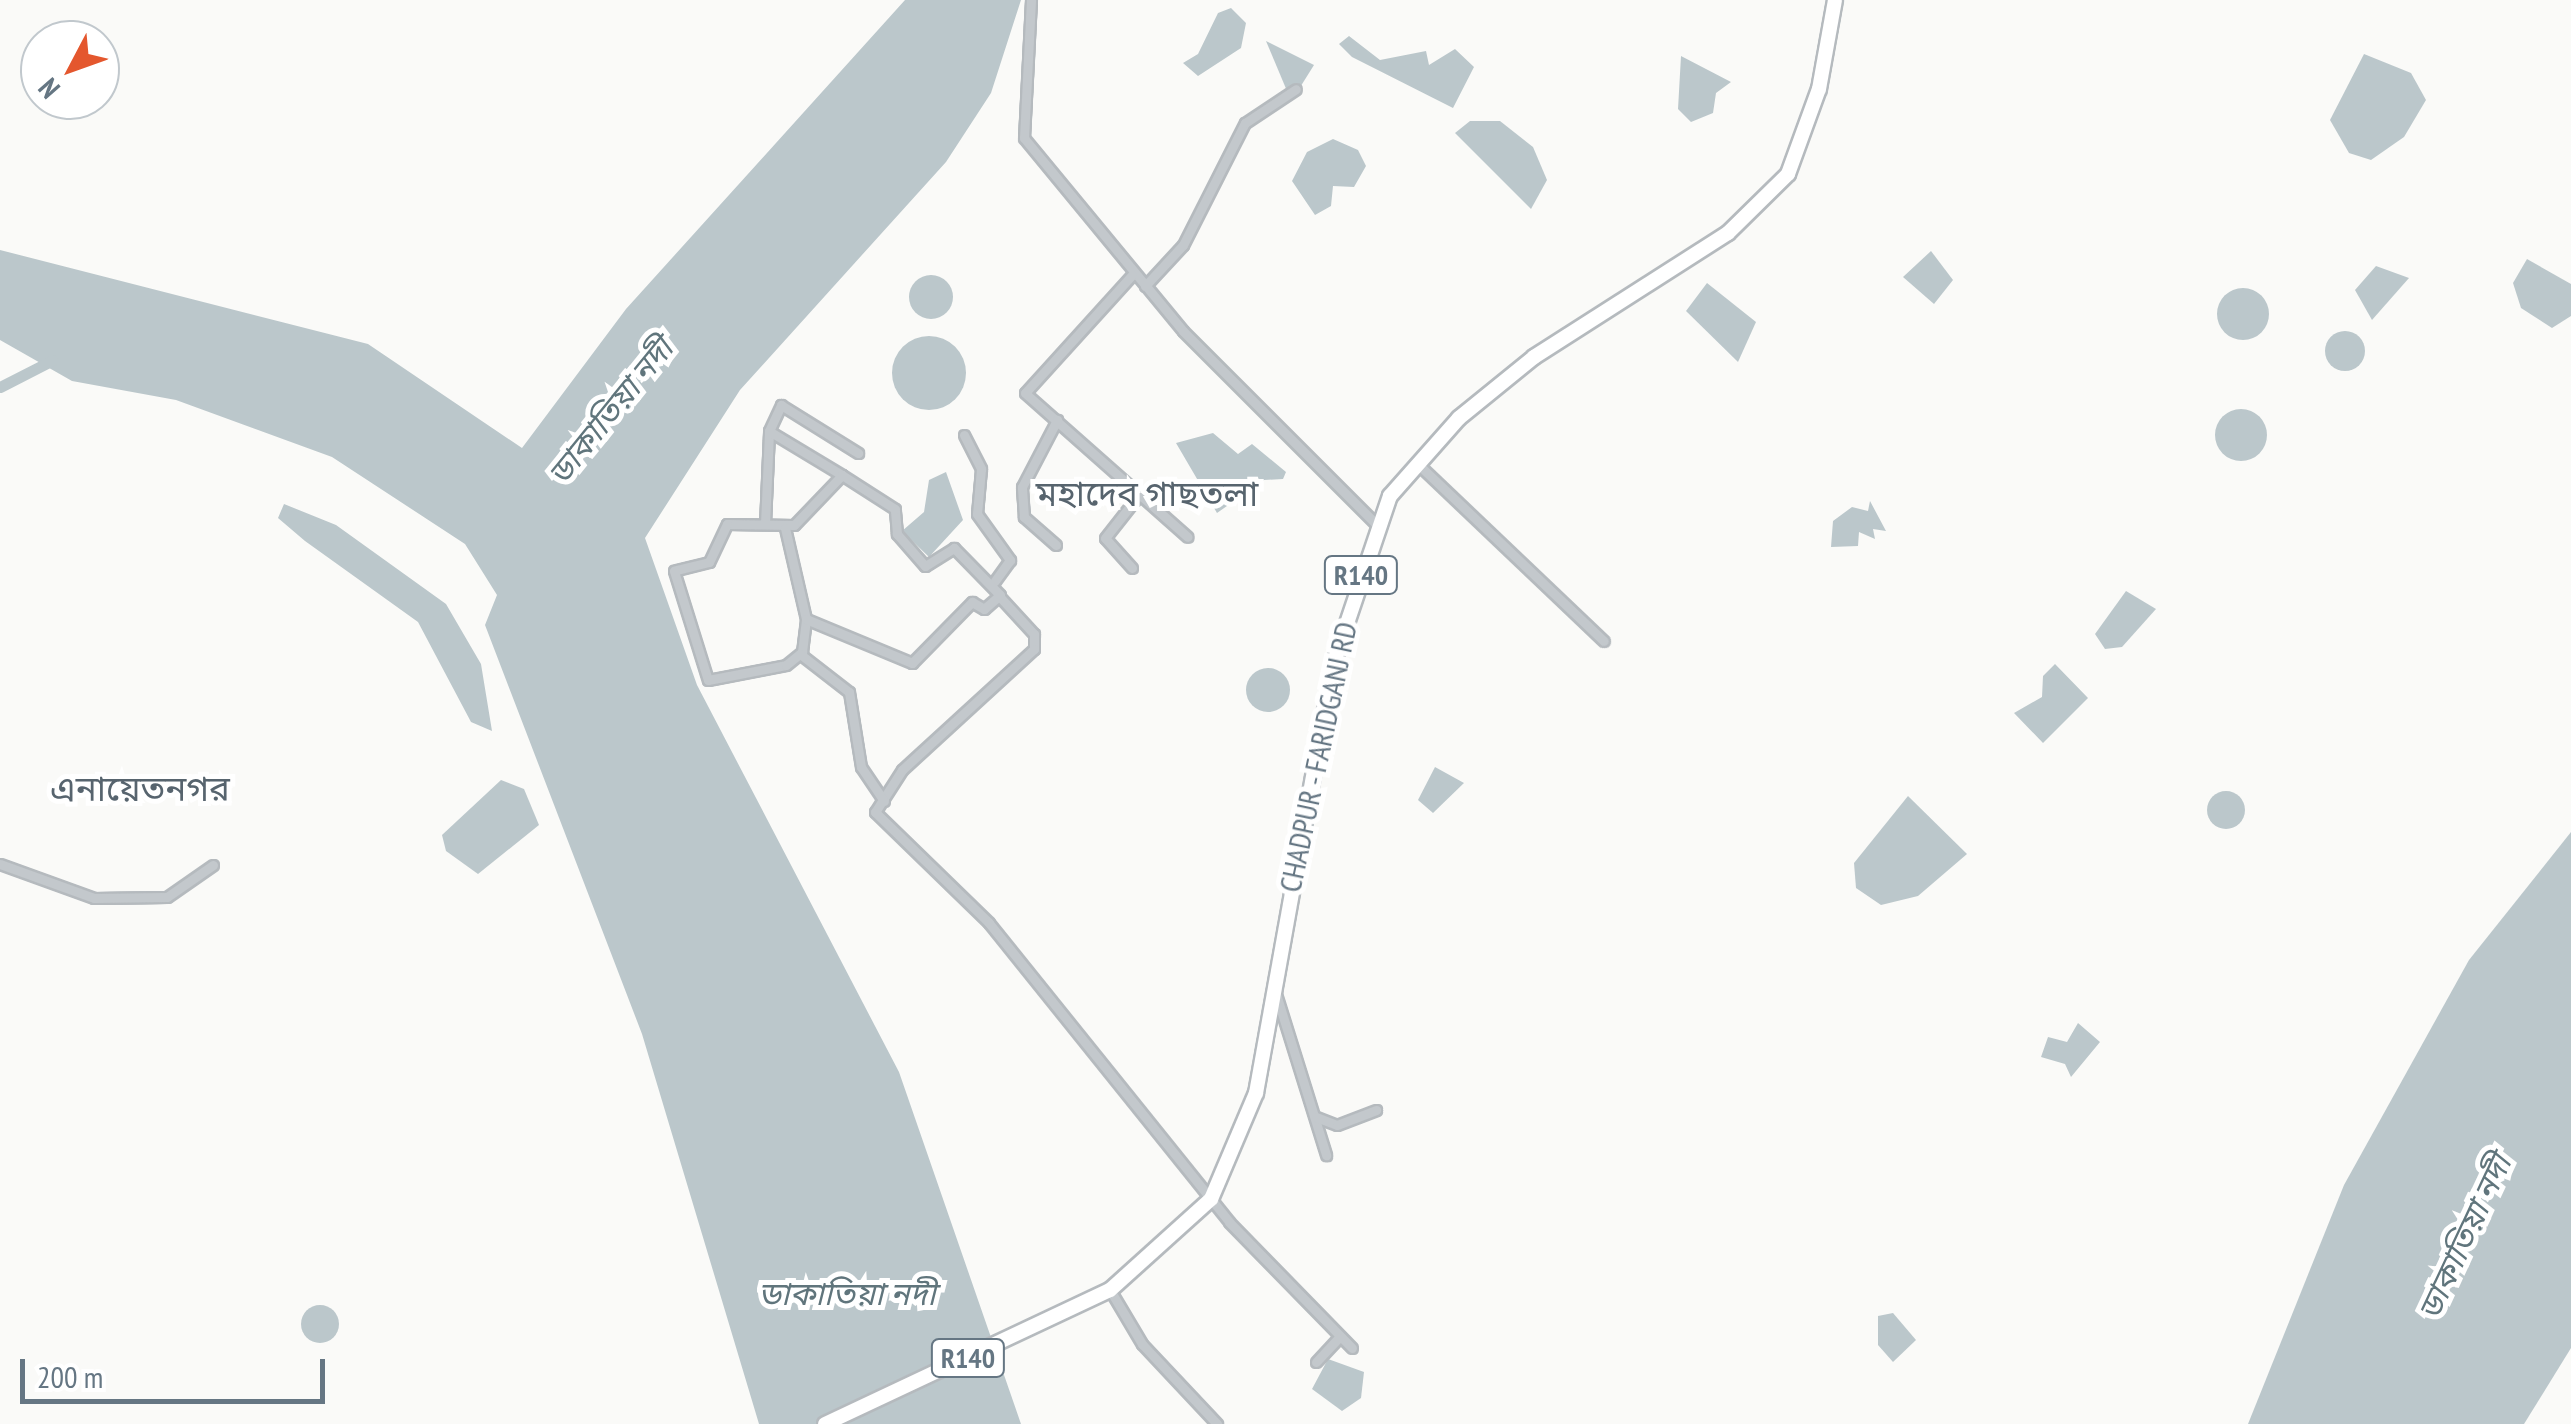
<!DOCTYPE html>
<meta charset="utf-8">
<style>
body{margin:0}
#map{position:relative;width:2571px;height:1424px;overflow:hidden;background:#fafaf8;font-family:"PT Sans Narrow","Noto Sans Bengali",sans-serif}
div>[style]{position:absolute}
.water>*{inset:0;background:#bbc7cb}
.round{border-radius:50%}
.canal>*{height:11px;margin:-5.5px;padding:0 5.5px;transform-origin:5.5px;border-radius:5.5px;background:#bbc7cb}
.roads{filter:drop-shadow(2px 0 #b5babe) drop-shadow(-2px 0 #b5babe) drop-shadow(0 2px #b5babe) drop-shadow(0 -2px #b5babe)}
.street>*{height:9px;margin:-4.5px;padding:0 4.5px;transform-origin:4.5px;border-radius:4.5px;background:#c3c8cc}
.primary>*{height:14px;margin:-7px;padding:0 7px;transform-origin:7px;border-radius:7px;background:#fff}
span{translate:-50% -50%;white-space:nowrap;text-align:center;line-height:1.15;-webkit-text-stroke:10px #fff;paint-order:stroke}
.shield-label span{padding:2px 8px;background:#fff;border:2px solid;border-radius:8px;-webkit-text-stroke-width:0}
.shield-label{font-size:28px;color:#657683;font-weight:700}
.street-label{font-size:30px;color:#657683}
.water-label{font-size:32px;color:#60757c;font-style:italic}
.quarter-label{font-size:35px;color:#57646e}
.north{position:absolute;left:20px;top:20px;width:100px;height:100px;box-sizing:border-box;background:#fff;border:2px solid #c1c8cd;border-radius:50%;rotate:229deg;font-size:28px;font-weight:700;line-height:40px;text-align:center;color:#657683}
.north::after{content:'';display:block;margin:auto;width:35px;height:45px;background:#e4572e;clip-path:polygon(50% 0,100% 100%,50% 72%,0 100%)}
.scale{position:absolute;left:20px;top:1359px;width:305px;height:45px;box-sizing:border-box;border:5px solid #657683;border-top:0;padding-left:12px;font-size:30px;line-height:35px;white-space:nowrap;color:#657683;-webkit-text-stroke:8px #fff;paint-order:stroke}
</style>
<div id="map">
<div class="water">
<div style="clip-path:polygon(905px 0,1021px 0,991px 93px,946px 162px,740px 390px,645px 538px,697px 685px,899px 1072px,1021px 1424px,759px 1424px,642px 1034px,485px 625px,497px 595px,465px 544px,332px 457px,176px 400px,72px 381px,0 340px,0 250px,368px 344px,522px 448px,626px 309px)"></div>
<div style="clip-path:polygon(1231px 8px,1246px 23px,1241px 48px,1198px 76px,1183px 63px,1198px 54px,1218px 13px)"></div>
<div style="clip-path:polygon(1349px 36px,1380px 60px,1426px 51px,1429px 65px,1455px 49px,1474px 67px,1453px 108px,1352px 57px,1339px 44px)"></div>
<div style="clip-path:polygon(1266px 41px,1314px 65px,1299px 89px,1287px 91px)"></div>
<div style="clip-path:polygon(2364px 54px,2411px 73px,2426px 100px,2404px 137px,2371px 160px,2349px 153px,2330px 120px)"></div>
<div style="clip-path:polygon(1681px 56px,1731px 82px,1716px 93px,1713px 113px,1691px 122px,1678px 109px)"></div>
<div style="clip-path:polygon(1470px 121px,1500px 121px,1533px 147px,1547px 180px,1531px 209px,1455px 133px)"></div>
<div style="clip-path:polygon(1333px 139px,1358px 150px,1366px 166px,1354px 187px,1333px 186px,1331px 206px,1315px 215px,1292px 181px,1307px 152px)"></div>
<div style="clip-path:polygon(1931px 251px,1953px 280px,1934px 304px,1903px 277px)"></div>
<div style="clip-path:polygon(2527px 259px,2571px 284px,2571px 316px,2552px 328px,2521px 308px,2513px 283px)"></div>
<div style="clip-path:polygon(2376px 266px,2409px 278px,2372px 320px,2355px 290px)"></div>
<div class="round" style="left:909px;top:275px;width:44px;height:44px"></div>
<div style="clip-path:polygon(1707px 283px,1756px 322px,1738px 362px,1686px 311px)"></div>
<div class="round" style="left:2217px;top:288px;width:52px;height:52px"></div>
<div class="round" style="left:2325px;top:331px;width:40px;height:40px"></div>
<div class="round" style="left:892px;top:336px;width:74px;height:74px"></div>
<div class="round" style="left:2215px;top:409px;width:52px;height:52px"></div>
<div style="clip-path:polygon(1213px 433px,1238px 454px,1252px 444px,1286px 472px,1283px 479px,1264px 480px,1217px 513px,1176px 443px)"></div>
<div style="clip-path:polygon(946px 472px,963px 520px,929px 557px,902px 531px,924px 512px,929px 480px)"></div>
<div style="clip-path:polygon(1870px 501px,1886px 531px,1873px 529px,1875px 539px,1859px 532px,1858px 546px,1831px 547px,1833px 521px,1852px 507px,1868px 511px)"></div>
<div style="clip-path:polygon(284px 504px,336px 525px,446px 604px,481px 664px,492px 731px,471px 722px,418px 622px,305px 541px,278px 518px)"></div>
<div style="clip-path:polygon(2126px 591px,2156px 609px,2122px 647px,2105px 649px,2095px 634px)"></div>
<div style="clip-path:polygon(2055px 664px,2088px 698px,2043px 743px,2014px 713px,2042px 697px,2043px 676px)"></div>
<div class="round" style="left:1246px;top:668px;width:44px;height:44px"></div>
<div style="clip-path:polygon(1435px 767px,1464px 783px,1433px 813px,1418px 800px)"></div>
<div style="clip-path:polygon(501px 780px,524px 789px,539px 825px,478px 874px,446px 851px,442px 835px)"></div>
<div class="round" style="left:2207px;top:791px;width:38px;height:38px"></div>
<div style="clip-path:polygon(1908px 796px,1967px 854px,1918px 896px,1881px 905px,1856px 888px,1854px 863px)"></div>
<div style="clip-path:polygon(2571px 832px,2571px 1348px,2524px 1424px,2248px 1424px,2344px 1185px,2469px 960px)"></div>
<div style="clip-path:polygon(2078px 1023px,2100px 1042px,2071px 1077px,2065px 1064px,2041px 1057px,2048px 1037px,2067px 1042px)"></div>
<div class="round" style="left:301px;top:1305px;width:38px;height:38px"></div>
<div style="clip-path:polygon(1893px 1313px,1916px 1340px,1893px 1362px,1878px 1345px,1878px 1316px)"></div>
<div style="clip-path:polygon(1328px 1359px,1364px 1372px,1361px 1398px,1342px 1411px,1312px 1389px)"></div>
</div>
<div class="canal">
<div style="left:0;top:387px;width:59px;rotate:-27deg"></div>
</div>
<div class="roads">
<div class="street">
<div style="left:1031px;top:0;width:138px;rotate:92.9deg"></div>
<div style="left:1024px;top:138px;width:250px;rotate:50.5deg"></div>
<div style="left:1183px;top:331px;width:273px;rotate:45deg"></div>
<div style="left:1132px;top:275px;width:159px;rotate:132.2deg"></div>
<div style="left:1025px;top:393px;width:217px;rotate:41.5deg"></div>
<div style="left:1145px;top:286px;width:56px;rotate:-47.2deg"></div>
<div style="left:1183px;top:245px;width:137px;rotate:-63.1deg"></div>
<div style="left:1245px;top:123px;width:61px;rotate:-33.7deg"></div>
<div style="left:769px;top:431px;width:29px;rotate:-65deg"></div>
<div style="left:781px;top:405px;width:91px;rotate:31.9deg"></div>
<div style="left:964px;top:435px;width:38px;rotate:63deg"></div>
<div style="left:981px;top:469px;width:45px;rotate:95.1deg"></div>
<div style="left:977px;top:514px;width:57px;rotate:54.3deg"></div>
<div style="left:1010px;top:560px;width:26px;rotate:126deg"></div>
<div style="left:1419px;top:465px;width:255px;rotate:43.6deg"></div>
<div style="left:765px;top:524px;width:93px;rotate:-87.5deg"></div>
<div style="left:769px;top:431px;width:85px;rotate:31.1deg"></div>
<div style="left:842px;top:475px;width:69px;rotate:133.8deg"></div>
<div style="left:794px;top:525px;width:67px;rotate:-179.1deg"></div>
<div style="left:727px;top:524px;width:42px;rotate:115.3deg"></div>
<div style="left:709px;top:562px;width:36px;rotate:166deg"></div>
<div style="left:674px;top:571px;width:114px;rotate:72.7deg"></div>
<div style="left:708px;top:680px;width:79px;rotate:-10.9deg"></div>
<div style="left:786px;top:665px;width:21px;rotate:-39deg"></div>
<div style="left:802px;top:652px;width:33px;rotate:-83deg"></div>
<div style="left:806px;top:619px;width:93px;rotate:-103deg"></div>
<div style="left:1056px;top:545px;width:43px;rotate:-138.8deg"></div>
<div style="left:1024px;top:517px;width:30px;rotate:-94deg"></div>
<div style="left:1022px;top:487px;width:76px;rotate:-62.4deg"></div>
<div style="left:1132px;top:568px;width:40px;rotate:-132deg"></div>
<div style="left:1105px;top:538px;width:53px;rotate:-51.8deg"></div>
<div style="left:999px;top:596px;width:52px;rotate:47.4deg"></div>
<div style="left:1034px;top:634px;width:15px;rotate:90deg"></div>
<div style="left:1034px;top:649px;width:179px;rotate:137.5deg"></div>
<div style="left:902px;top:770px;width:50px;rotate:122.7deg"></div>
<div style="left:875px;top:812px;width:159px;rotate:44.2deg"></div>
<div style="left:989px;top:923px;width:383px;rotate:51.2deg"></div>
<div style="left:1229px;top:1222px;width:176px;rotate:45.7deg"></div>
<div style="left:806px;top:619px;width:115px;rotate:22.5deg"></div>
<div style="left:912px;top:663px;width:86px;rotate:-45.5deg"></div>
<div style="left:972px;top:602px;width:14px;rotate:30deg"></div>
<div style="left:984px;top:609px;width:21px;rotate:-41deg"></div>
<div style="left:1000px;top:595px;width:66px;rotate:-134.4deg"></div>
<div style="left:954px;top:548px;width:34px;rotate:148deg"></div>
<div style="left:925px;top:566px;width:43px;rotate:-131.2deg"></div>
<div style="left:897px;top:534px;width:25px;rotate:-95deg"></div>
<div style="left:895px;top:509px;width:63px;rotate:-147.3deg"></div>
<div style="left:800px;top:654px;width:62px;rotate:37.8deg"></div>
<div style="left:849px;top:692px;width:76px;rotate:80.9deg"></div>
<div style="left:861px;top:767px;width:41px;rotate:55.9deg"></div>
<div style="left:0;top:864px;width:100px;rotate:19.9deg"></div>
<div style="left:94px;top:898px;width:73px;rotate:-0.8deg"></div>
<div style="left:167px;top:897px;width:56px;rotate:-34.8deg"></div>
<div style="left:1276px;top:994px;width:169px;rotate:72.7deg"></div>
<div style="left:1316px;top:1117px;width:22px;rotate:21deg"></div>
<div style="left:1337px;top:1125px;width:42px;rotate:-21deg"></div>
<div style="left:1110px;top:1290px;width:63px;rotate:59.3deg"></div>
<div style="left:1142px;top:1344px;width:110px;rotate:46.8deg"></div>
<div style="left:1316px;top:1362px;width:33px;rotate:-47deg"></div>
</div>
<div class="primary">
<div style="left:825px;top:1424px;width:315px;rotate:-25.2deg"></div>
<div style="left:1110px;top:1290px;width:136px;rotate:-42deg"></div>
<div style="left:1211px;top:1199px;width:115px;rotate:-67deg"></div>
<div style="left:1256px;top:1093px;width:435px;rotate:-79.8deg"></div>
<div style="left:1333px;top:665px;width:178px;rotate:-71.4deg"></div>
<div style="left:1390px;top:496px;width:104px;rotate:-48.5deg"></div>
<div style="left:1459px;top:418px;width:97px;rotate:-39.1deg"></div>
<div style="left:1534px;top:357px;width:230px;rotate:-32.6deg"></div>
<div style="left:1728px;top:233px;width:84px;rotate:-44.5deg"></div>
<div style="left:1788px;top:174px;width:90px;rotate:-70deg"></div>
<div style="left:1819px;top:89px;width:90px;rotate:-79.8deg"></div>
</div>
</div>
<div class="shield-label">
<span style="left:1361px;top:575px">R140</span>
<span style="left:968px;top:1358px">R140</span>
</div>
<div class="street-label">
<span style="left:1318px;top:757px;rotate:-78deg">CHADPUR - FARIDGANJ RD</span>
</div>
<div class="water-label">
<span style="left:610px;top:411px;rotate:-51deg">ডাকাতিয়া নদী</span>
<span style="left:2464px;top:1237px;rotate:-65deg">ডাকাতিয়া নদী</span>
<span style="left:847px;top:1293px">ডাকাতিয়া নদী</span>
</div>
<div class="quarter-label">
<span style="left:1147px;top:493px">মহাদেব গাছতলা</span>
<span style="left:140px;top:788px">এনায়েতনগর</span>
</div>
<div class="north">N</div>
<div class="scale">200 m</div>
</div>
